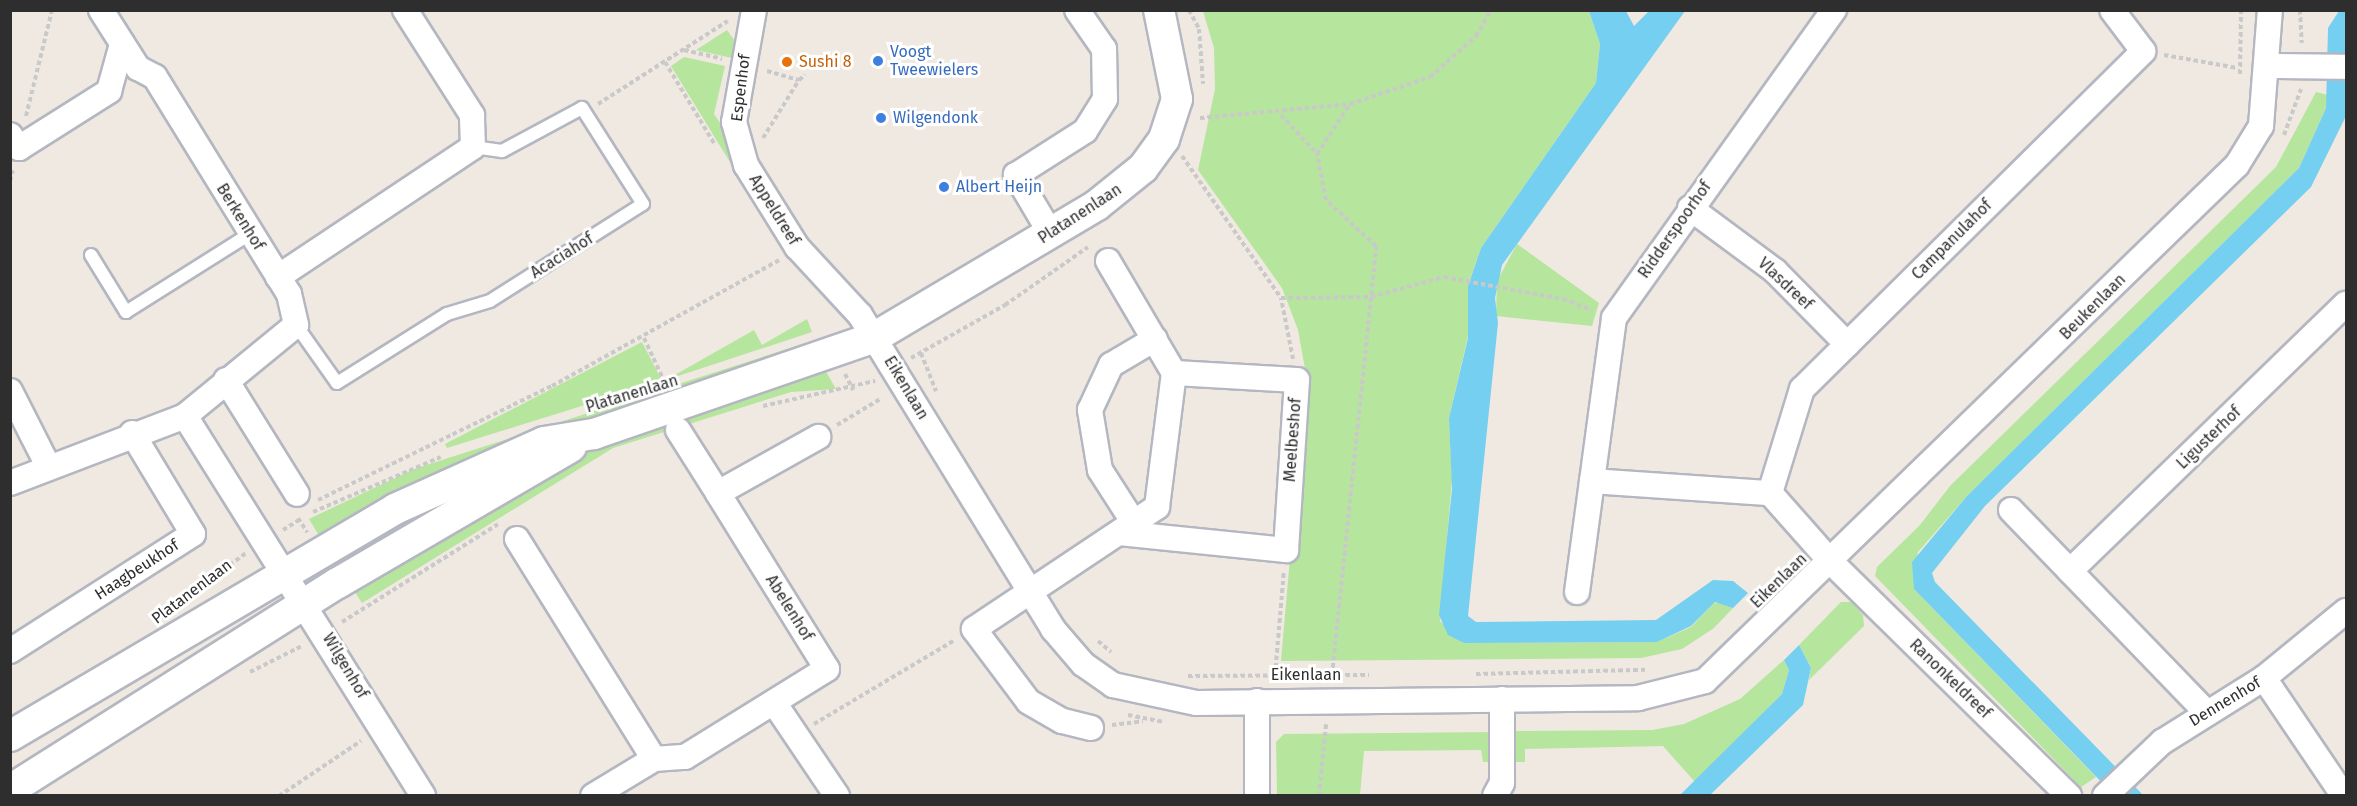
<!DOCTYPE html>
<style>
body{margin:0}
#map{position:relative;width:2357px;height:806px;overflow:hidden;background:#efe9e1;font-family:"Fira Sans",sans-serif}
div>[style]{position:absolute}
.green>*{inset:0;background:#b6e59e}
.water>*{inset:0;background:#75cff0}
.path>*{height:4px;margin-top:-2px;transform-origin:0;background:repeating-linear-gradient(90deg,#c9c9c9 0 4.5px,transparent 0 7.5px)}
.roads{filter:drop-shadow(2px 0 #b4b7c1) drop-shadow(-2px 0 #b4b7c1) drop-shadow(0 2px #b4b7c1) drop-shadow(0 -2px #b4b7c1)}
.service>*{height:12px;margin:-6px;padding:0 6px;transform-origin:6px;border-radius:6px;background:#fff}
.minor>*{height:24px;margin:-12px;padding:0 12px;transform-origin:12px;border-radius:12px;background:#fff}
.tertiary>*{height:30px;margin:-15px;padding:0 15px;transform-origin:15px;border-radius:15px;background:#fff}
.dots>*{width:16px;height:16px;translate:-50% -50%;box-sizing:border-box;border:3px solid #fff;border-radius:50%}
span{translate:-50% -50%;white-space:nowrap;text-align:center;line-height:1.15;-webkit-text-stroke:6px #fff;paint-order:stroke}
.shop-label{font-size:16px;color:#366cbe}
.left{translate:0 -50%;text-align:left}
.food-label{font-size:16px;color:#c56008}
.street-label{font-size:16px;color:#2e2e2e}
.frame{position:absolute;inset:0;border:12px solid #2e2e2e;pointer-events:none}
</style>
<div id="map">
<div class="green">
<div style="clip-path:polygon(1203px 11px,1589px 11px,1600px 44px,1596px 83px,1481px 248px,1469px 282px,1468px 336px,1449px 418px,1452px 479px,1440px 621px,1464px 643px,1657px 642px,1691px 627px,1714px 603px,1728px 603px,1733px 608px,1714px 628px,1682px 649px,1641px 658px,1281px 661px,1306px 374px,1298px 330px,1282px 288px,1198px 170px,1215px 89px,1214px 48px)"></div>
<div style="clip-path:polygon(727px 30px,736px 43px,732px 58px,696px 50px)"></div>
<div style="clip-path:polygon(684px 57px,725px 66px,714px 114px,727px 133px,733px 167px,671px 66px)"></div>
<div style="clip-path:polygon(2316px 92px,2328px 95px,2326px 108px,2299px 168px,1967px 496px,1918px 552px,1914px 589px,2096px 777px,2081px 787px,1875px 576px,1877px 567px,1920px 525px,1950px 486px,2276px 167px)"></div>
<div style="clip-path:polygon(1517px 244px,1599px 303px,1592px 326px,1496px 316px,1497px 281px)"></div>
<div style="clip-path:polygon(807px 319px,812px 332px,666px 380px,754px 330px,762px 345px)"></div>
<div style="clip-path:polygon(812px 341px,814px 348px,324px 544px,309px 519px,414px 469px)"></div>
<div style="clip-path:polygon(642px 342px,662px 381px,447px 448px,445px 444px)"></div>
<div style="clip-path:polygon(825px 370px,836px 389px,791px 392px,613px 448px,362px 603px,350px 584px,579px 454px)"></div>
<div style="clip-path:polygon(1841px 602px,1851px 602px,1863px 615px,1864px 626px,1809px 680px,1811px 668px,1799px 645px)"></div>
<div style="clip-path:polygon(1784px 660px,1789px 670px,1782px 694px,1695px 782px,1663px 746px,1525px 749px,1525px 762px,1512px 762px,1512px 731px,1652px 730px,1684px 724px,1740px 699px)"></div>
<div style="clip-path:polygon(1494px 732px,1495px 762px,1483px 762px,1481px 750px,1364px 751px,1360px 795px,1277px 795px,1276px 742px,1284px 734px)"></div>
</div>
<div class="water">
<div style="clip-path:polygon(1589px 11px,1626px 11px,1634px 26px,1649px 11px,1685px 11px,1502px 265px,1495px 298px,1498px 323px,1468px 616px,1476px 622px,1656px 620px,1713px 580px,1733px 581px,1748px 593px,1733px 608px,1715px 602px,1691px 626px,1657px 642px,1464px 643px,1448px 635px,1439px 615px,1452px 489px,1449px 418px,1468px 338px,1468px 286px,1481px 248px,1596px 83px,1600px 44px)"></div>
<div style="clip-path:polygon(2339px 11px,2346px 11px,2346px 116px,2311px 187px,1985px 506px,1932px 573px,1935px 582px,2143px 795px,2114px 795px,1914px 589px,1912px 562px,1967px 496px,2299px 168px,2326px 108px,2328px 28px)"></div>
<div style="clip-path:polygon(1799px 645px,1811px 668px,1803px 705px,1710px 795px,1680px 795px,1782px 694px,1789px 670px,1784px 660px)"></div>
</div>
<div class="path">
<div style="left:1189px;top:10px;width:21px;rotate:62deg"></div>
<div style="left:1199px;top:29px;width:55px;rotate:85.8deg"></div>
<div style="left:2300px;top:10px;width:33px;rotate:87deg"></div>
<div style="left:684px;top:50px;width:39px;rotate:13deg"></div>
<div style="left:2164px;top:55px;width:75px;rotate:10deg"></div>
<div style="left:665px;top:62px;width:97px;rotate:58.9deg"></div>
<div style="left:767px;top:71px;width:33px;rotate:16deg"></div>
<div style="left:799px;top:80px;width:8px;rotate:-40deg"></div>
<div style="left:2240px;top:74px;width:64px;rotate:-89.1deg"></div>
<div style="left:598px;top:104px;width:154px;rotate:-32.6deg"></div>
<div style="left:1281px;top:115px;width:53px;rotate:47.3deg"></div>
<div style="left:26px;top:116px;width:109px;rotate:-76.2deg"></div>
<div style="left:1200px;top:118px;width:151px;rotate:-5.3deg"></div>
<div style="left:2284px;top:135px;width:49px;rotate:-69.7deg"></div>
<div style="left:763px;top:138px;width:68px;rotate:-58.2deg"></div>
<div style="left:1182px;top:156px;width:173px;rotate:55.1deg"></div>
<div style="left:10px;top:181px;width:11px;rotate:-75deg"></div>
<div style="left:644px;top:338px;width:50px;rotate:65deg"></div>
<div style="left:921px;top:353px;width:41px;rotate:68.5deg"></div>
<div style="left:911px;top:358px;width:108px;rotate:-29.4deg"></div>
<div style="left:1005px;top:305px;width:101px;rotate:-34.9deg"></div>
<div style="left:1293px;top:359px;width:62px;rotate:-101.1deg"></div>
<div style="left:1281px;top:298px;width:90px;rotate:-0.6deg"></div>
<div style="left:1371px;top:297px;width:76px;rotate:-15.3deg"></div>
<div style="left:1444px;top:277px;width:121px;rotate:10.5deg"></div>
<div style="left:1563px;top:299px;width:31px;rotate:21deg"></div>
<div style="left:845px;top:374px;width:18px;rotate:63deg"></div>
<div style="left:763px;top:406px;width:115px;rotate:-12.6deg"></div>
<div style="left:837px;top:425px;width:52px;rotate:-31deg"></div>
<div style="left:318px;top:500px;width:260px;rotate:-26deg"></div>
<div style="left:552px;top:386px;width:260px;rotate:-29deg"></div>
<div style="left:313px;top:512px;width:139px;rotate:-23.3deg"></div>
<div style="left:298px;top:518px;width:17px;rotate:57deg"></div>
<div style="left:283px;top:530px;width:22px;rotate:-32deg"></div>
<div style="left:169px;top:609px;width:95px;rotate:-36deg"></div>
<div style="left:342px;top:622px;width:184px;rotate:-32.1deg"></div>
<div style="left:1098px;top:641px;width:17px;rotate:40deg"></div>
<div style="left:250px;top:672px;width:58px;rotate:-26.6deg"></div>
<div style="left:1476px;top:674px;width:169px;rotate:-1.4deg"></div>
<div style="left:1275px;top:675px;width:104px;rotate:-85.1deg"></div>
<div style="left:1332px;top:675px;width:431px;rotate:-84.1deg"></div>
<div style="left:1376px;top:246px;width:68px;rotate:-137.4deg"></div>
<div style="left:1326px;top:200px;width:47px;rotate:-101.1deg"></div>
<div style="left:1317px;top:154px;width:60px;rotate:-56.6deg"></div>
<div style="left:1350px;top:104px;width:84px;rotate:-18.6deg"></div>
<div style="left:1430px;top:77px;width:62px;rotate:-41.7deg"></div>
<div style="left:1476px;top:36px;width:30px;rotate:-60deg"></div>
<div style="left:1188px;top:676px;width:181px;rotate:-0.3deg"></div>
<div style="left:1128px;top:715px;width:37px;rotate:11deg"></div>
<div style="left:814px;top:724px;width:164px;rotate:-30.8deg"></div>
<div style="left:1112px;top:725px;width:31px;rotate:-7deg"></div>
<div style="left:279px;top:796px;width:99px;rotate:-33.9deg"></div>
<div style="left:1319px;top:796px;width:72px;rotate:-84.4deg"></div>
</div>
<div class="roads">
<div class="service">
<div style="left:91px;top:255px;width:67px;rotate:58.4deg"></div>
<div style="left:126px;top:312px;width:146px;rotate:-32.2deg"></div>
<div style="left:296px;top:325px;width:71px;rotate:54.7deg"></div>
<div style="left:337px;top:383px;width:130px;rotate:-32.1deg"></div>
<div style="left:447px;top:314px;width:45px;rotate:-16.8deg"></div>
<div style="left:490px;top:301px;width:181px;rotate:-32.4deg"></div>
<div style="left:643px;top:204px;width:114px;rotate:-122.4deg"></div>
<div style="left:582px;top:108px;width:91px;rotate:151.7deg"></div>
<div style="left:502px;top:151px;width:29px;rotate:-172deg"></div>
</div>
<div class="minor">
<div style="left:101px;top:10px;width:69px;rotate:57.5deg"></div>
<div style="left:138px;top:68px;width:19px;rotate:28deg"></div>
<div style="left:155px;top:77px;width:255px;rotate:58.3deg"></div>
<div style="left:289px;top:294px;width:32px;rotate:77deg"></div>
<div style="left:296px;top:325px;width:144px;rotate:140.7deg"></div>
<div style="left:185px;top:416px;width:448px;rotate:57.9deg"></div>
<div style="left:754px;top:10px;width:114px;rotate:100.1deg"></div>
<div style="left:734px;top:122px;width:45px;rotate:74.4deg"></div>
<div style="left:746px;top:165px;width:97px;rotate:58.1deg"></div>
<div style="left:797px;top:247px;width:93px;rotate:47.2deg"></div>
<div style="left:860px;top:315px;width:369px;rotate:58.4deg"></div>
<div style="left:1053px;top:629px;width:46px;rotate:49.4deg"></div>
<div style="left:1083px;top:664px;width:37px;rotate:35deg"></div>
<div style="left:1113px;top:685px;width:85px;rotate:12.2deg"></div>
<div style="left:1196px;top:703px;width:442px;rotate:-0.6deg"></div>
<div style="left:1638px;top:698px;width:69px;rotate:-14.2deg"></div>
<div style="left:1705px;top:681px;width:741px;rotate:-44.13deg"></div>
<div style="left:2237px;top:165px;width:46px;rotate:-58.4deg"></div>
<div style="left:2261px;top:126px;width:116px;rotate:-85.6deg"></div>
<div style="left:2269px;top:66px;width:77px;rotate:0.7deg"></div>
<div style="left:10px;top:135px;width:16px;rotate:55deg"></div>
<div style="left:19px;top:148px;width:107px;rotate:-32.3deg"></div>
<div style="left:109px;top:91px;width:49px;rotate:-74.5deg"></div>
<div style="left:1690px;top:208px;width:106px;rotate:36.5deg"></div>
<div style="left:1775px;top:271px;width:103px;rotate:45.4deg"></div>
<div style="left:1051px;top:234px;width:69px;rotate:-120.7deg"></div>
<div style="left:1016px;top:175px;width:82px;rotate:-32.5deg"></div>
<div style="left:1085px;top:131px;width:38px;rotate:-58deg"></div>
<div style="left:1105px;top:99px;width:50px;rotate:-91.1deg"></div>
<div style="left:1104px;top:49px;width:47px;rotate:-124.7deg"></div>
<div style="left:278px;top:277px;width:234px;rotate:-33.7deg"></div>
<div style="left:473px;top:147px;width:32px;rotate:-92deg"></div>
<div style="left:472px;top:115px;width:125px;rotate:-122.5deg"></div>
<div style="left:226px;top:380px;width:134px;rotate:58.1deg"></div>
<div style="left:10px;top:391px;width:86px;rotate:63.1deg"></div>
<div style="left:678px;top:430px;width:75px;rotate:57.6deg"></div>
<div style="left:1592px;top:481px;width:178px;rotate:3.9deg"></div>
<div style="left:1770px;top:493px;width:92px;rotate:48.5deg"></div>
<div style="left:1831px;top:562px;width:334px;rotate:44.5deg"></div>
<div style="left:10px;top:483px;width:187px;rotate:-20.9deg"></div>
<div style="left:1770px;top:493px;width:109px;rotate:-72.9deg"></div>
<div style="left:1802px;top:389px;width:480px;rotate:-44.7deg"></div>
<div style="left:2143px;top:51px;width:51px;rotate:-127.1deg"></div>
<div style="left:2011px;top:510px;width:279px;rotate:46deg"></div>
<div style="left:1134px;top:523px;width:63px;rotate:-122.7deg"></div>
<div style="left:1100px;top:470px;width:61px;rotate:-99.5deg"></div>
<div style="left:1090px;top:410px;width:50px;rotate:-65deg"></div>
<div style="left:1111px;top:365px;width:51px;rotate:-30.6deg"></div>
<div style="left:1119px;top:533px;width:168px;rotate:5.8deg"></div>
<div style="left:1286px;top:550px;width:170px;rotate:-86.3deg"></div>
<div style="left:1297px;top:380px;width:123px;rotate:-176.7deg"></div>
<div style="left:517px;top:539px;width:259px;rotate:58.1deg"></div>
<div style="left:2070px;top:571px;width:384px;rotate:-44.1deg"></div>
<div style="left:1577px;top:592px;width:276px;rotate:-82.3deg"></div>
<div style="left:1614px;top:318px;width:379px;rotate:-54.5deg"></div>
<div style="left:10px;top:651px;width:217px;rotate:-32.6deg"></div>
<div style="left:193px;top:534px;width:118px;rotate:-121.1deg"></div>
<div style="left:2264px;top:678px;width:143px;rotate:55.9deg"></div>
<div style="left:1257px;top:701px;width:95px;rotate:90deg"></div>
<div style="left:775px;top:704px;width:111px;rotate:56deg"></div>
<div style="left:1091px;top:728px;width:30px;rotate:-166deg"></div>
<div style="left:1062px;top:721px;width:39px;rotate:-150deg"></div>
<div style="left:1028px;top:701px;width:90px;rotate:-126.9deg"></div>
<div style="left:974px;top:629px;width:220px;rotate:-33.7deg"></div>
<div style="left:1157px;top:507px;width:135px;rotate:-82.8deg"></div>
<div style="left:1174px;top:373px;width:130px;rotate:-120.5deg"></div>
<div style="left:593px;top:796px;width:71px;rotate:-31.2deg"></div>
<div style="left:654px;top:759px;width:31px;rotate:-4deg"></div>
<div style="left:685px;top:757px;width:167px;rotate:-31.8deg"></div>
<div style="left:827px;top:669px;width:207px;rotate:-121.8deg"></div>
<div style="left:718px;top:493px;width:115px;rotate:-29.2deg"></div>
<div style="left:1495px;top:796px;width:15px;rotate:-62deg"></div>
<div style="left:1502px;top:783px;width:84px;rotate:-90deg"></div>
<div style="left:2105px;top:796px;width:79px;rotate:-43.5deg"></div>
<div style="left:2162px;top:742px;width:120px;rotate:-32.1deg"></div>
<div style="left:2264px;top:678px;width:106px;rotate:-39.3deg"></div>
</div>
<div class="tertiary">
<div style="left:10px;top:736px;width:447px;rotate:-30.5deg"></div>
<div style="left:395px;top:509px;width:163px;rotate:-24.2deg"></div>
<div style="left:544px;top:442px;width:51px;rotate:-9.1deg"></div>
<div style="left:594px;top:434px;width:297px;rotate:-19deg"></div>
<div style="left:875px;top:337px;width:258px;rotate:-30.7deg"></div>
<div style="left:1097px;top:205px;width:59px;rotate:-38.8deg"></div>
<div style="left:1143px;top:168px;width:36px;rotate:-54deg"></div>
<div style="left:1164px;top:139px;width:42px;rotate:-72deg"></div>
<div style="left:1177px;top:99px;width:91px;rotate:-101.4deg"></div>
<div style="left:10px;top:790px;width:388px;rotate:-32.3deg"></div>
<div style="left:338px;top:583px;width:270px;rotate:-30.3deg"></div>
</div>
</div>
<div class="dots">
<div style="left:878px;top:61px;background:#3f7fe0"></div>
<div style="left:787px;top:62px;background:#e8710a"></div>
<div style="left:881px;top:118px;background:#3f7fe0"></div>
<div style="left:944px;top:187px;background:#3f7fe0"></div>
</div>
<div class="shop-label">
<span class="left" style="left:890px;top:61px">Voogt<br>Tweewielers</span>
<span class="left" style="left:893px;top:118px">Wilgendonk</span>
<span class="left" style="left:956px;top:187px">Albert Heijn</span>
</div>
<div class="food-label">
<span class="left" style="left:799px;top:62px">Sushi 8</span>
</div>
<div class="street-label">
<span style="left:741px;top:88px;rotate:-83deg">Espenhof</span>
<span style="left:774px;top:210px;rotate:58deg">Appeldreef</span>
<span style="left:1080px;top:214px;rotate:-33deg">Platanenlaan</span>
<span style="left:240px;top:217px;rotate:58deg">Berkenhof</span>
<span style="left:1675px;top:230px;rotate:-55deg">Ridderspoorhof</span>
<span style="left:1952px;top:240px;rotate:-45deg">Campanulahof</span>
<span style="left:562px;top:256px;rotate:-32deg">Acaciahof</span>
<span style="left:1785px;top:284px;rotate:43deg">Vlasdreef</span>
<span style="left:2093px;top:307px;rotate:-45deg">Beukenlaan</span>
<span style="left:906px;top:388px;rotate:59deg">Eikenlaan</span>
<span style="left:632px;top:394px;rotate:-17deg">Platanenlaan</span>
<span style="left:2209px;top:438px;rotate:-44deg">Ligusterhof</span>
<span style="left:1293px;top:440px;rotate:-86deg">Meelbeshof</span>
<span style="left:137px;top:570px;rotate:-33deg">Haagbeukhof</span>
<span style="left:1779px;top:581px;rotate:-44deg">Eikenlaan</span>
<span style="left:192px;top:592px;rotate:-37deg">Platanenlaan</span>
<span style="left:789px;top:608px;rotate:58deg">Abelenhof</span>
<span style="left:345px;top:666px;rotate:59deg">Wilgenhof</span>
<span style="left:1306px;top:675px">Eikenlaan</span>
<span style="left:1950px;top:679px;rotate:44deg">Ranonkeldreef</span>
<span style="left:2225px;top:702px;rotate:-31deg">Dennenhof</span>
</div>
<div class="frame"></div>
</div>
